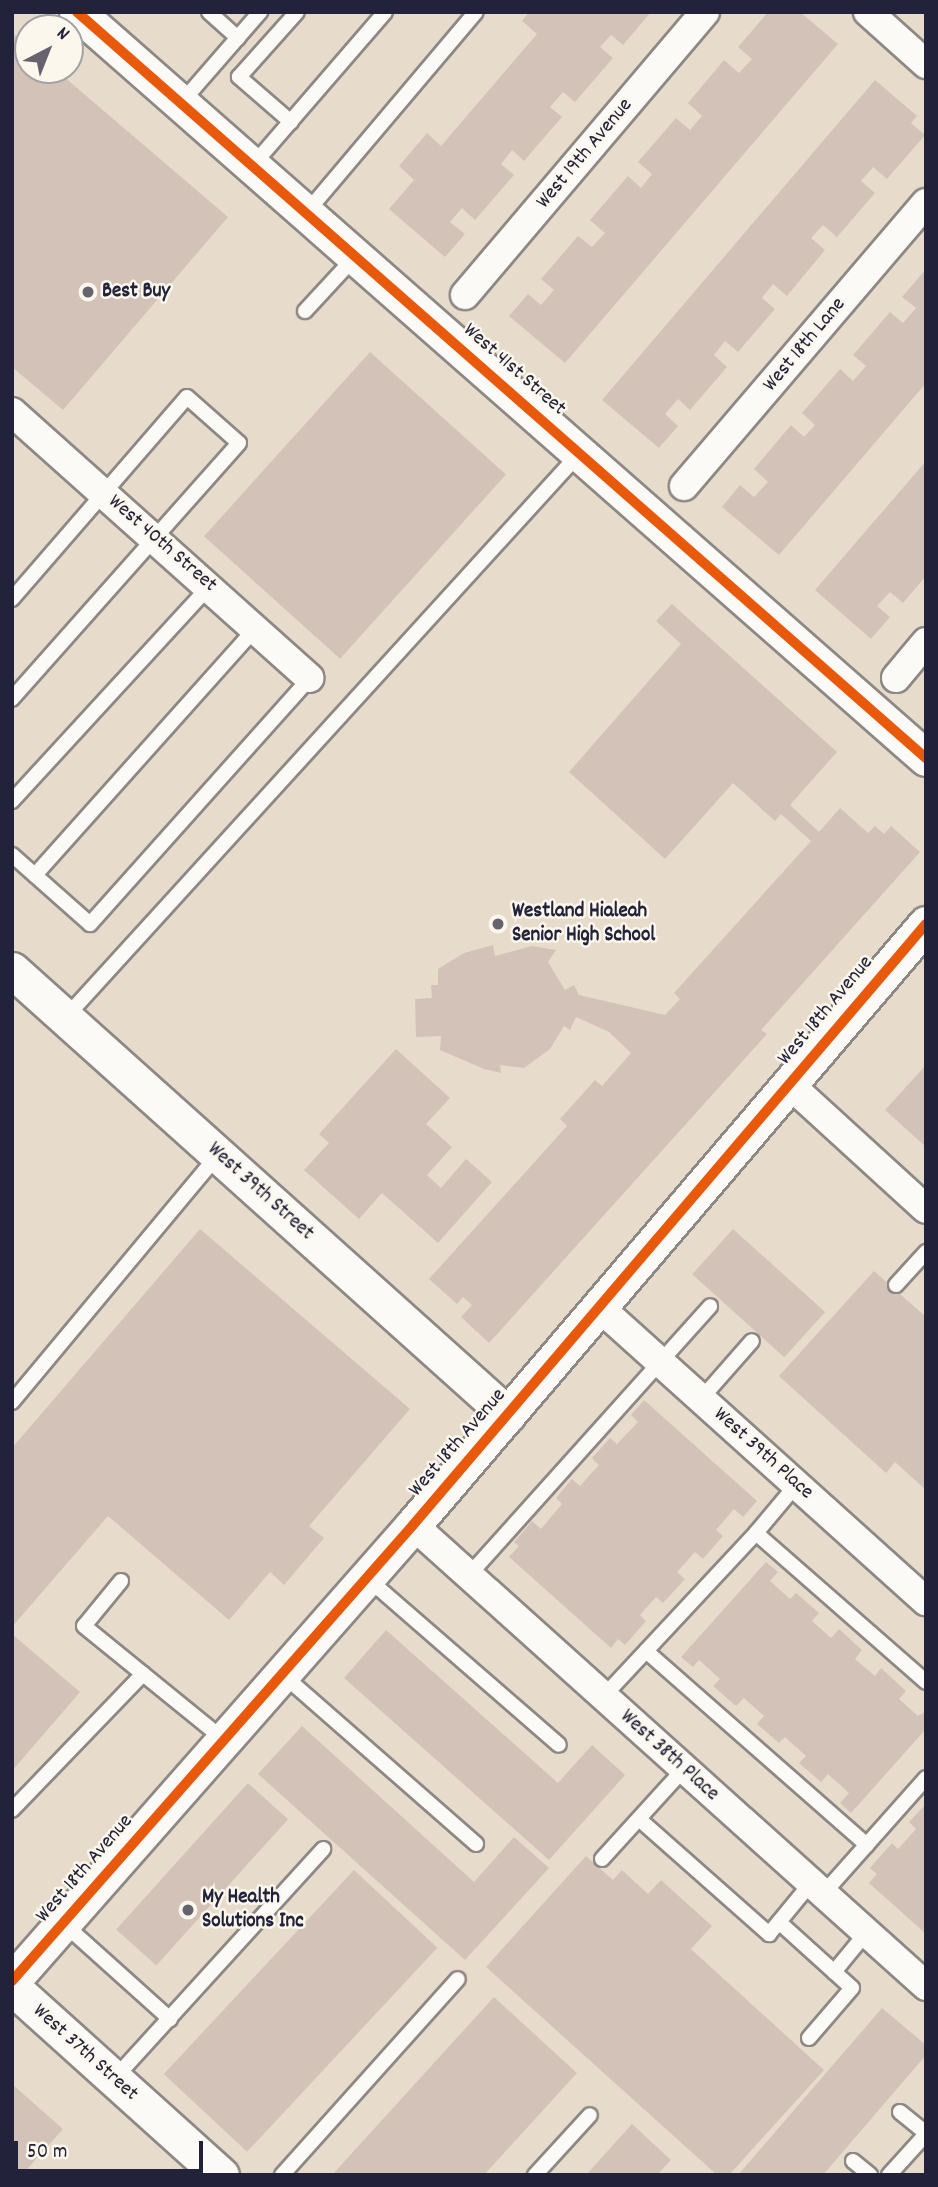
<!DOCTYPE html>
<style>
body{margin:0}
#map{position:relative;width:938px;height:2187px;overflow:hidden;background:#e7dccc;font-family:Dekko,sans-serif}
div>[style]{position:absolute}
.building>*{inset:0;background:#d3c2b8;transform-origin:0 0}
.roads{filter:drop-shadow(2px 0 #8e8884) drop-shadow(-2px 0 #8e8884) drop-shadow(0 2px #8e8884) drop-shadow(0 -2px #8e8884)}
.service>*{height:14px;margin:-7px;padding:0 7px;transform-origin:7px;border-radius:7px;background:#fbfaf7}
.minor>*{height:28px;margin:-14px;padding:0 14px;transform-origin:14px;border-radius:14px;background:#fbfaf7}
.tertiary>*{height:35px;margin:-17.5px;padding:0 17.5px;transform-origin:17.5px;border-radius:17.5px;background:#fbfaf7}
.cycleway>*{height:10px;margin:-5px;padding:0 5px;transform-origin:5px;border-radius:5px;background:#e8590c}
.dots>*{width:19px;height:19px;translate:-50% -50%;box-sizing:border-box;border:4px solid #fbf7ec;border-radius:50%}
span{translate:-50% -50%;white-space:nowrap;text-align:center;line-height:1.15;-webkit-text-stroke:5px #fbf7ec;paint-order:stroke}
.street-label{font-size:21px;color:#22223b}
.poi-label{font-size:21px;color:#22223b;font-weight:700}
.left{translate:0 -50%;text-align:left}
.frame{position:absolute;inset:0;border:14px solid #22223b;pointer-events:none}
.north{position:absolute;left:14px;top:14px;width:70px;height:70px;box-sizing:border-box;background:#fbf7ec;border:2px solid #a4a2a5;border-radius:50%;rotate:42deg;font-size:19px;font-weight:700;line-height:28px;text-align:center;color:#22223b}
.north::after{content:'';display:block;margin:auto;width:24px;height:32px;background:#67636e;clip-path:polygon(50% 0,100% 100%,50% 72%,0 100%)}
.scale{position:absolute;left:14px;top:2141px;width:189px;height:32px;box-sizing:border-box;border:4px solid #22223b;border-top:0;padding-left:9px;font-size:21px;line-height:24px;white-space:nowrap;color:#22223b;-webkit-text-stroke:5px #fbf7ec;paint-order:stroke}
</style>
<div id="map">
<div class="building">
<div style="clip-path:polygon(529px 12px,651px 12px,623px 45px,611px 35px,600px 47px,613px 58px,575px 102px,563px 92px,550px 107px,562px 117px,524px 161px,512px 150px,501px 164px,514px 175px,475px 220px,462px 208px,450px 222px,465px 234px,445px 257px,389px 209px,414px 180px,399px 166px,427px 133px,441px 146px,537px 34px,522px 21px)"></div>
<div style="clip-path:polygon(768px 12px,800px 12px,838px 44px,565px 363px,509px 316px,528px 294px,541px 305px,554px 290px,541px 279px,578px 236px,592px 247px,605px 233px,590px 220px,628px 176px,641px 188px,652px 174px,638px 162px,676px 118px,690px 130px,702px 116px,688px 103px,724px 60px,739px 73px,752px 59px,738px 47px)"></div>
<div style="clip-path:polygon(12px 33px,28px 46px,28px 70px,56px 70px,228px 217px,63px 410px,12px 367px)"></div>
<div style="clip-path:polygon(875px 80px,917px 116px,911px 123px,925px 135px,887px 179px,873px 167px,861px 181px,875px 193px,837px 237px,823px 225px,811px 238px,825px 250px,787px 296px,773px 284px,762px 298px,775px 309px,738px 352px,725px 341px,714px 355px,727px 367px,690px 410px,678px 399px,665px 414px,678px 426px,659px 448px,602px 400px)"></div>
<div style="clip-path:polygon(926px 269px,926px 383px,779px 555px,722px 507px,740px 485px,754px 497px,768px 482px,754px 469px,791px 425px,804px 437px,815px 425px,802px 413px,840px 369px,853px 381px,866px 366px,853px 355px,890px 312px,903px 323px,916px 308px,902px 297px)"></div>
<div style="left:370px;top:352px;width:183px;height:248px;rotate:42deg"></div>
<div style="clip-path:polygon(926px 461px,926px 576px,903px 603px,890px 592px,877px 606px,890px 617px,871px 639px,815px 590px)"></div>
<div style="clip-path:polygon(672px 604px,837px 752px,790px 805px,819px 832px,840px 808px,868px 833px,875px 826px,884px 834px,891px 826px,920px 852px,761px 1030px,767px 1034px,489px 1343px,461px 1317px,472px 1305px,463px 1297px,457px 1304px,429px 1279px,567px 1126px,560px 1119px,595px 1080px,602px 1086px,631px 1053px,609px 1032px,576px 1017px,570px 1030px,564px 1026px,550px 1049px,524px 1068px,500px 1065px,501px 1073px,484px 1069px,440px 1050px,441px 1036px,416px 1037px,415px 999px,432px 998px,431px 985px,438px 985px,438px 969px,464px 953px,493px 945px,495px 956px,532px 946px,556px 950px,548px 962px,565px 990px,574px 985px,579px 995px,665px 1015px,680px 999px,674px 993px,811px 841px,781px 814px,775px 821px,733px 783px,665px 859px,569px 772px,681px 644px,656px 621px)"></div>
<div style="clip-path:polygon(396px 1049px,450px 1098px,426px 1124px,452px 1147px,427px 1175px,441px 1188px,466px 1159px,492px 1182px,438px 1243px,382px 1193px,359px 1219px,304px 1170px,329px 1143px,319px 1134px)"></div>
<div style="clip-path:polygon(926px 1065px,926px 1147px,885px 1110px)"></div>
<div style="clip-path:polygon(200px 1229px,410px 1409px,309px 1526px,324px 1538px,284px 1585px,270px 1572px,229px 1620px,108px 1516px,12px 1627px,12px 1448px)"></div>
<div style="left:733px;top:1229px;width:124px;height:61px;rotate:42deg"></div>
<div style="clip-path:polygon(874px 1271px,926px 1317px,926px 1490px,895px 1462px,886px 1473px,779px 1376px)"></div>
<div style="clip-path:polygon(644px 1400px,757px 1501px,743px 1517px,734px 1509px,716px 1530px,723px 1536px,703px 1559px,695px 1552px,677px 1572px,685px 1579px,663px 1603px,656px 1597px,640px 1615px,646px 1621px,625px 1645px,618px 1639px,611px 1648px,509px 1557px,519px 1546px,514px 1542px,532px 1521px,541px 1529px,562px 1504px,556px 1498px,572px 1479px,580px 1486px,599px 1465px,592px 1458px,610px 1438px,617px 1444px,638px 1422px,631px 1415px)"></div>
<div style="clip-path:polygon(766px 1562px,778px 1572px,770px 1581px,790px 1599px,796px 1593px,819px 1613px,812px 1621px,831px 1638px,839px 1629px,862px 1650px,855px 1659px,875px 1676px,881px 1668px,906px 1691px,899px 1699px,918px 1716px,926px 1711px,926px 1729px,851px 1813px,840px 1803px,849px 1793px,828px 1774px,821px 1782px,799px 1763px,806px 1756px,785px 1737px,779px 1743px,757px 1724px,764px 1716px,744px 1698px,736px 1706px,713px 1686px,720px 1679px,699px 1660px,693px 1667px,681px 1657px)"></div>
<div style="clip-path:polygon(386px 1630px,558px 1783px,592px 1745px,625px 1775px,549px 1860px,344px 1678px)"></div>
<div style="clip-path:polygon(12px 1634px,80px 1692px,12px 1771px)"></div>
<div style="clip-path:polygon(302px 1726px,474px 1882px,514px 1837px,549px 1868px,465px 1960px,258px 1774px)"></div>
<div style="left:248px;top:1783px;width:54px;height:197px;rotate:42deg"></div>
<div style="clip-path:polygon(926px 1804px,926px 1934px,869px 1883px,877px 1874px,870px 1868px,892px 1843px,898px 1849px,916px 1829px,909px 1822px)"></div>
<div style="clip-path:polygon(586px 1856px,613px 1880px,622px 1870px,648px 1894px,661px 1880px,712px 1926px,691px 1949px,824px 2070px,729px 2175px,717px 2175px,486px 1967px)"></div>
<div style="left:354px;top:1870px;width:114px;height:279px;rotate:43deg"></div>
<div style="clip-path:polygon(494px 1997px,577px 2073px,484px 2175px,332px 2175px)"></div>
<div style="clip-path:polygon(882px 2008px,926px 2045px,926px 2055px,823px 2175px,738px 2175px)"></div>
<div style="clip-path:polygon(12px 2084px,63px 2129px,22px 2175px,12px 2175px)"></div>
<div style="clip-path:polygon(632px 2124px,671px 2160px,657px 2175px,586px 2175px)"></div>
</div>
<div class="roads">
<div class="service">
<div style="left:209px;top:12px;width:39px;rotate:42deg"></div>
<div style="left:181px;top:103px;width:121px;rotate:-49deg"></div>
<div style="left:291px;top:122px;width:69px;rotate:-139.1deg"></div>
<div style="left:239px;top:77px;width:87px;rotate:-48.3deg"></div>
<div style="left:253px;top:165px;width:202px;rotate:-49.2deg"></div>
<div style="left:306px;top:213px;width:263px;rotate:-49.8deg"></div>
<div style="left:305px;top:311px;width:74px;rotate:-47.2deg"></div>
<div style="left:12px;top:599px;width:267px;rotate:-49.1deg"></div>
<div style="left:187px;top:397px;width:69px;rotate:41.5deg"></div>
<div style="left:239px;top:443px;width:342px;rotate:131.6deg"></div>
<div style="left:12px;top:801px;width:292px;rotate:-47.4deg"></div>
<div style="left:12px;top:855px;width:104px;rotate:41.5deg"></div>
<div style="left:90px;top:924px;width:330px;rotate:-48.2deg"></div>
<div style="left:35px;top:875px;width:333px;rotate:-48.2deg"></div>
<div style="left:65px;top:1018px;width:763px;rotate:-47.66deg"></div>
<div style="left:896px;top:1285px;width:45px;rotate:-47.7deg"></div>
<div style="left:701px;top:1399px;width:77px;rotate:-48.7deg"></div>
<div style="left:12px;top:1402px;width:320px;rotate:-50.2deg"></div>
<div style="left:797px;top:1484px;width:64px;rotate:129.9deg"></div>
<div style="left:756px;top:1533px;width:226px;rotate:41.2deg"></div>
<div style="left:469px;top:1575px;width:361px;rotate:-48.1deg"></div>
<div style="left:367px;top:1578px;width:254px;rotate:41deg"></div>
<div style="left:121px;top:1581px;width:58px;rotate:129.4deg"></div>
<div style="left:84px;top:1626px;width:179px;rotate:39.1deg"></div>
<div style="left:646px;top:1651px;width:294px;rotate:41.3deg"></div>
<div style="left:282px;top:1674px;width:258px;rotate:41.2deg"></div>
<div style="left:603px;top:1697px;width:224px;rotate:-47deg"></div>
<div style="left:12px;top:1810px;width:189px;rotate:-46.1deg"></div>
<div style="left:639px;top:1819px;width:174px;rotate:41.5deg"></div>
<div style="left:769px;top:1934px;width:66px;rotate:-50.5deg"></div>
<div style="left:602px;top:1859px;width:122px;rotate:-47.7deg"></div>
<div style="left:823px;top:1894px;width:155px;rotate:-48.4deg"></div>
<div style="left:779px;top:1922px;width:98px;rotate:42.1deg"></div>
<div style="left:852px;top:1988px;width:66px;rotate:130.7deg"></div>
<div style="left:63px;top:1923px;width:144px;rotate:41.9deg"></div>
<div style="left:834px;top:1972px;width:50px;rotate:-50.6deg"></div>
<div style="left:114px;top:2079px;width:311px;rotate:-47.7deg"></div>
<div style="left:900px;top:2112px;width:33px;rotate:39deg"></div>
<div style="left:853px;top:2161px;width:22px;rotate:39deg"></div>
<div style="left:282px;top:2175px;width:263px;rotate:-48.1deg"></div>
<div style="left:535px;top:2175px;width:81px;rotate:-47.5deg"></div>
<div style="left:889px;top:2175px;width:55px;rotate:-47.9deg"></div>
</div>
<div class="minor">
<div style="left:868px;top:12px;width:78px;rotate:41.9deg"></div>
<div style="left:465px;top:295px;width:371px;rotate:-49.7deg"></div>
<div style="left:12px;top:412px;width:399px;rotate:41.8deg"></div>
<div style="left:684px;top:486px;width:372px;rotate:-49.5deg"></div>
<div style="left:896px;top:678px;width:47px;rotate:-50.2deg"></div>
<div style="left:789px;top:1084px;width:185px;rotate:42.4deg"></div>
<div style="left:599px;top:1307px;width:440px;rotate:42deg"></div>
<div style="left:413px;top:1525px;width:690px;rotate:41.94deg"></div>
</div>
<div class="tertiary">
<div style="left:77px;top:12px;width:1130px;rotate:41.31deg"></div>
<div style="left:12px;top:970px;width:666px;rotate:41.9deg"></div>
<div style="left:12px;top:1981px;width:607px;rotate:-48.67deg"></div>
<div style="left:413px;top:1525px;width:790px;rotate:-49.52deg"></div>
<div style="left:12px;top:1987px;width:281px;rotate:42deg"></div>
</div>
</div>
<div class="cycleway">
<div style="left:77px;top:12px;width:1130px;rotate:41.31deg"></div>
<div style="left:12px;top:1981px;width:607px;rotate:-48.67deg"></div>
<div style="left:413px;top:1525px;width:790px;rotate:-49.52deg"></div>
</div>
<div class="dots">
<div style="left:88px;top:292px;background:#67636e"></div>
<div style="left:498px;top:924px;background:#67636e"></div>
<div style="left:188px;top:1910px;background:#67636e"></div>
</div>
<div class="street-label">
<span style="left:585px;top:154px;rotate:-50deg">West 19th Avenue</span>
<span style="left:805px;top:345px;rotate:-50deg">West 18th Lane</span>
<span style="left:514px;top:370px;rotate:41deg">West 41st Street</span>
<span style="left:162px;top:544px;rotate:41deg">West 40th Street</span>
<span style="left:826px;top:1011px;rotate:-50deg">West 18th Avenue</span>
<span style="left:260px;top:1192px;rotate:42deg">West 39th Street</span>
<span style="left:458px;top:1443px;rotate:-49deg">West 18th Avenue</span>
<span style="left:763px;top:1454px;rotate:42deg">West 39th Place</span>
<span style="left:669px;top:1756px;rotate:42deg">West 38th Place</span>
<span style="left:85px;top:1869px;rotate:-49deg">West 18th Avenue</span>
<span style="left:85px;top:2053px;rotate:42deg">West 37th Street</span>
</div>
<div class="poi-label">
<span class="left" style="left:102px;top:292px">Best Buy</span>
<span class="left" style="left:512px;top:924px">Westland Hialeah<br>Senior High School</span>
<span class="left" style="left:202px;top:1910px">My Health<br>Solutions Inc</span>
</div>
<div class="frame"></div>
<div class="north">N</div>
<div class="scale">50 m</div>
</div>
